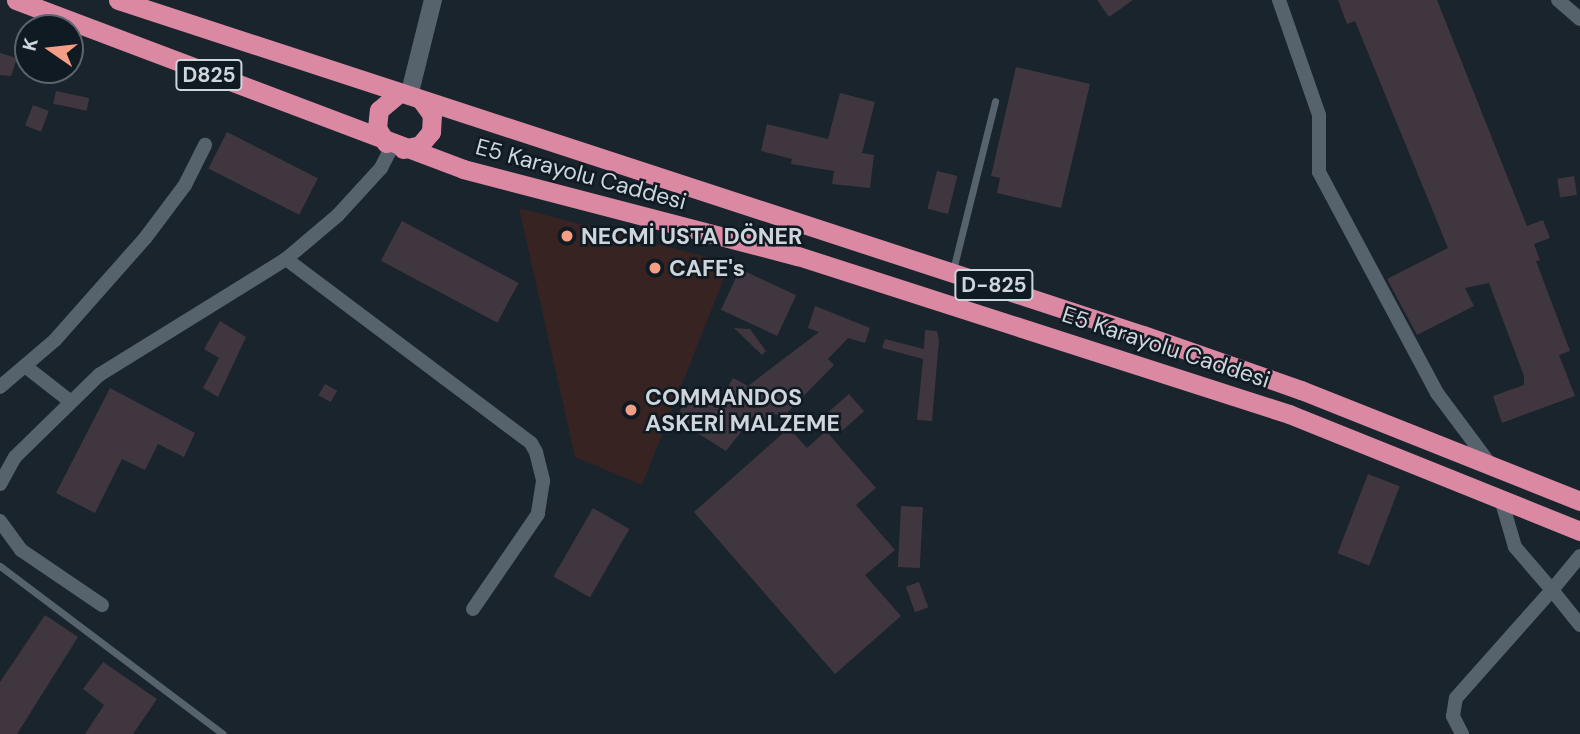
<!DOCTYPE html>
<meta charset="utf-8">
<style>
body{margin:0}
#map{position:relative;width:1580px;height:734px;overflow:hidden;background:#19242c;font-family:"DM Sans",sans-serif}
div>[style]{position:absolute}
.commercial>*{inset:0;background:#372422}
.building>*{inset:0;background:#40363f;transform-origin:0 0}
.service>*{height:7px;margin:-3.5px;padding:0 3.5px;transform-origin:3.5px;border-radius:3.5px;background:#56626c}
.minor>*{height:14px;margin:-7px;padding:0 7px;transform-origin:7px;border-radius:7px;background:#56626c}
.tertiary>*{height:18px;margin:-9px;padding:0 9px;transform-origin:9px;border-radius:9px;background:#56626c}
.trunk>*{height:19px;margin:-9.5px;padding:0 9.5px;transform-origin:9.5px;border-radius:9.5px;background:#db88a3}
.dots>*{width:19px;height:19px;translate:-50% -50%;box-sizing:border-box;border:4px solid #101a22;border-radius:50%}
span{translate:-50% -50%;white-space:nowrap;text-align:center;line-height:1.15;-webkit-text-stroke:5px #101a22;paint-order:stroke}
.shield-label span{padding:2px 5px;background:#101a22;border:2px solid;border-radius:5px;-webkit-text-stroke-width:0}
.shield-label{font-size:21px;color:#ced5db;font-weight:700}
.street-label{font-size:23px;color:#ced5db}
.poi-label{font-size:23px;color:#ced5db;font-weight:700}
.left{translate:0 -50%;text-align:left}
.north{position:absolute;left:14px;top:14px;width:70px;height:70px;box-sizing:border-box;background:#101a22;border:2px solid #5c656c;border-radius:50%;rotate:284deg;font-size:19px;font-weight:700;line-height:28px;text-align:center;color:#ced5db}
.north::after{content:'';display:block;margin:auto;width:24px;height:32px;background:#f49e86;clip-path:polygon(50% 0,100% 100%,50% 72%,0 100%)}
</style>
<div id="map">
<div class="commercial">
<div style="clip-path:polygon(519px 208px,730px 263px,642px 485px,575px 457px)"></div>
</div>
<div class="building">
<div style="clip-path:polygon(1097px 0,1133px 0,1109px 17px)"></div>
<div style="clip-path:polygon(1338px 0,1437px 0,1527px 226px,1543px 220px,1550px 238px,1534px 244px,1540px 260px,1536px 261px,1570px 351px,1559px 355px,1575px 396px,1502px 423px,1493px 396px,1524px 385px,1524px 376px,1489px 283px,1465px 288px,1474px 306px,1417px 335px,1387px 279px,1448px 248px,1355px 21px,1347px 24px)"></div>
<div style="clip-path:polygon(0 53px,17px 58px,11px 76px,0 75px)"></div>
<div style="clip-path:polygon(1016px 67px,1090px 84px,1061px 208px,997px 193px,1000px 178px,991px 176px)"></div>
<div style="left:56px;top:91px;width:34px;height:13px;rotate:12deg"></div>
<div style="clip-path:polygon(840px 93px,875px 102px,862px 153px,874px 155px,870px 188px,832px 184px,834px 171px,791px 164px,792px 159px,761px 151px,767px 124px,828px 139px)"></div>
<div style="left:33px;top:105px;width:17px;height:22px;rotate:21deg"></div>
<div style="left:227px;top:132px;width:102px;height:41px;rotate:27deg"></div>
<div style="left:937px;top:171px;width:21px;height:39px;rotate:14deg"></div>
<div style="left:1574px;top:176px;width:19px;height:17px;rotate:81deg"></div>
<div style="left:402px;top:221px;width:132px;height:45px;rotate:28deg"></div>
<div style="left:740px;top:269px;width:62px;height:45px;rotate:25deg"></div>
<div style="clip-path:polygon(815px 306px,870px 328px,865px 343px,848px 338px,828px 359px,834px 365px,783px 417px,775px 414px,762px 424px,755px 414px,726px 451px,675px 419px,692px 391px,716px 408px,733px 378px,748px 386px,819px 332px,808px 328px)"></div>
<div style="clip-path:polygon(220px 321px,246px 337px,218px 397px,203px 388px,219px 358px,204px 349px)"></div>
<div style="clip-path:polygon(734px 328px,750px 329px,766px 351px,762px 355px)"></div>
<div style="clip-path:polygon(925px 330px,937px 331px,939px 340px,932px 421px,917px 420px,923px 359px,882px 348px,885px 339px,924px 349px)"></div>
<div style="left:325px;top:384px;width:14px;height:13px;rotate:30deg"></div>
<div style="clip-path:polygon(110px 388px,195px 433px,184px 457px,158px 444px,145px 470px,122px 459px,95px 513px,56px 493px)"></div>
<div style="left:849px;top:394px;width:23px;height:29px;rotate:49deg"></div>
<div style="clip-path:polygon(789px 428px,807px 448px,826px 431px,876px 488px,856px 505px,895px 550px,865px 575px,901px 616px,835px 674px,694px 512px)"></div>
<div style="left:1368px;top:474px;width:34px;height:85px;rotate:21deg"></div>
<div style="left:901px;top:506px;width:22px;height:61px;rotate:3deg"></div>
<div style="left:593px;top:508px;width:42px;height:79px;rotate:30deg"></div>
<div style="left:919px;top:582px;width:27px;height:14px;rotate:70deg"></div>
<div style="clip-path:polygon(45px 615px,78px 637px,17px 734px,0 734px,0 682px)"></div>
<div style="clip-path:polygon(103px 662px,157px 699px,133px 734px,85px 734px,104px 705px,83px 689px)"></div>
</div>
<div class="service">
<div style="left:953px;top:270px;width:174px;rotate:-76deg"></div>
<div style="left:0;top:566px;width:279px;rotate:37deg"></div>
</div>
<div class="minor">
<div style="left:1279px;top:0;width:122px;rotate:70.8deg"></div>
<div style="left:1319px;top:115px;width:57px;rotate:90deg"></div>
<div style="left:1319px;top:172px;width:251px;rotate:61.9deg"></div>
<div style="left:1437px;top:393px;width:89px;rotate:53.3deg"></div>
<div style="left:1558px;top:0;width:29px;rotate:41deg"></div>
<div style="left:286px;top:259px;width:306px;rotate:36.9deg"></div>
<div style="left:531px;top:443px;width:10px;rotate:61deg"></div>
<div style="left:536px;top:452px;width:30px;rotate:76deg"></div>
<div style="left:543px;top:481px;width:33px;rotate:99deg"></div>
<div style="left:538px;top:514px;width:115px;rotate:124.4deg"></div>
<div style="left:25px;top:366px;width:58px;rotate:38deg"></div>
<div style="left:0;top:387px;width:72px;rotate:-40.5deg"></div>
<div style="left:55px;top:340px;width:137px;rotate:-48.5deg"></div>
<div style="left:146px;top:237px;width:65px;rotate:-53.1deg"></div>
<div style="left:185px;top:185px;width:45px;rotate:-63.4deg"></div>
<div style="left:0;top:484px;width:31px;rotate:-61deg"></div>
<div style="left:15px;top:457px;width:117px;rotate:-44.3deg"></div>
<div style="left:99px;top:375px;width:220px;rotate:-31.8deg"></div>
<div style="left:286px;top:259px;width:68px;rotate:-40.2deg"></div>
<div style="left:338px;top:215px;width:64px;rotate:-47.5deg"></div>
<div style="left:381px;top:168px;width:25px;rotate:-63deg"></div>
<div style="left:0;top:521px;width:36px;rotate:54deg"></div>
<div style="left:21px;top:550px;width:98px;rotate:34.2deg"></div>
<div style="left:1580px;top:556px;width:44px;rotate:129.5deg"></div>
<div style="left:1552px;top:590px;width:45px;rotate:51.3deg"></div>
<div style="left:1462px;top:734px;width:20px;rotate:-117deg"></div>
<div style="left:1453px;top:716px;width:18px;rotate:-81deg"></div>
<div style="left:1456px;top:698px;width:144px;rotate:-48.4deg"></div>
<div style="left:1552px;top:590px;width:57px;rotate:-130.7deg"></div>
<div style="left:1515px;top:547px;width:50px;rotate:-106.3deg"></div>
</div>
<div class="tertiary">
<div style="left:409px;top:96px;width:99px;rotate:-76deg"></div>
</div>
<div class="trunk">
<div style="left:16px;top:0;width:478px;rotate:20.7deg"></div>
<div style="left:463px;top:169px;width:346px;rotate:14.6deg"></div>
<div style="left:798px;top:256px;width:516px;rotate:17.84deg"></div>
<div style="left:1289px;top:414px;width:314px;rotate:21.9deg"></div>
<div style="left:118px;top:0;width:1078px;rotate:18.1deg"></div>
<div style="left:1143px;top:335px;width:167px;rotate:19.2deg"></div>
<div style="left:1301px;top:390px;width:300px;rotate:21.7deg"></div>
<div style="left:386px;top:143px;width:17px;rotate:-121deg"></div>
<div style="left:377px;top:128px;width:18px;rotate:-84deg"></div>
<div style="left:379px;top:110px;width:25px;rotate:-40deg"></div>
<div style="left:403px;top:149px;width:17px;rotate:-13deg"></div>
<div style="left:420px;top:145px;width:17px;rotate:-50deg"></div>
<div style="left:431px;top:132px;width:17px;rotate:-87deg"></div>
<div style="left:432px;top:115px;width:17px;rotate:-126deg"></div>
</div>
<div class="dots">
<div style="left:567px;top:236px;background:#f49e86"></div>
<div style="left:655px;top:268px;background:#f49e86"></div>
<div style="left:631px;top:410px;background:#f49e86"></div>
</div>
<div class="shield-label">
<span style="left:209px;top:75px">D825</span>
<span style="left:994px;top:285px">D-825</span>
</div>
<div class="street-label">
<span style="left:581px;top:174px;rotate:15deg">E5 Karayolu Caddesi</span>
<span style="left:1166px;top:347px;rotate:18deg">E5 Karayolu Caddesi</span>
</div>
<div class="poi-label">
<span class="left" style="left:581px;top:236px">NECMİ USTA DÖNER</span>
<span class="left" style="left:669px;top:268px">CAFE's</span>
<span class="left" style="left:645px;top:410px">COMMANDOS<br>ASKERİ MALZEME</span>
</div>
<div class="north">K</div>
</div>
